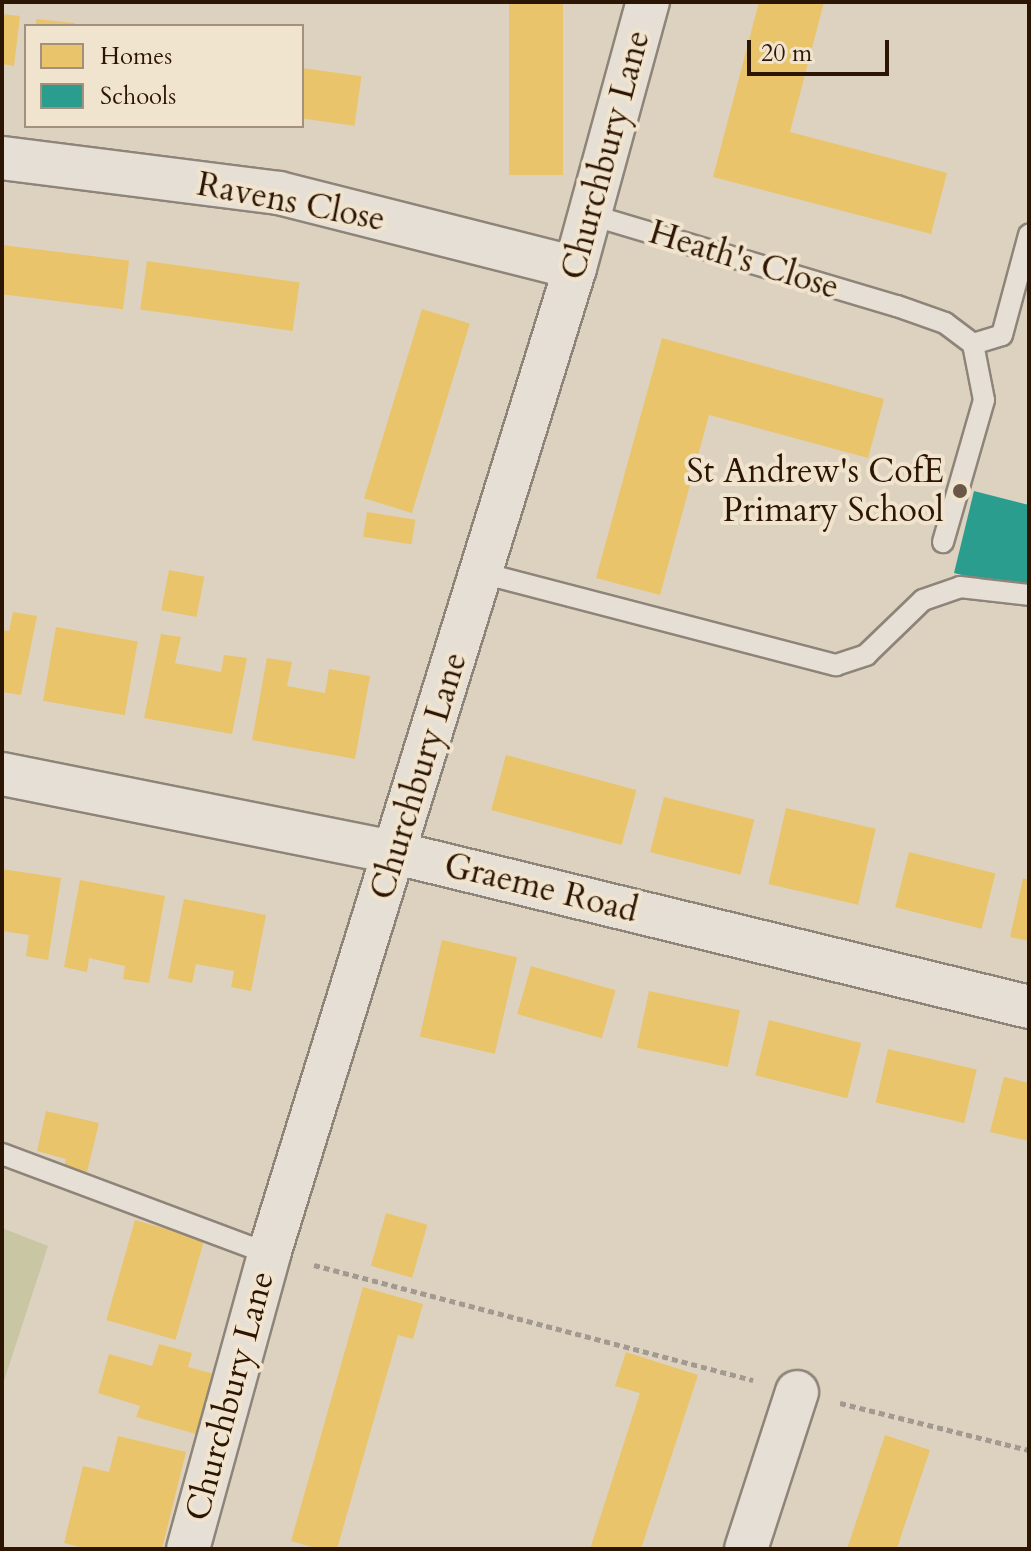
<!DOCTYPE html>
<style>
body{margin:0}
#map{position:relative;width:1031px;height:1551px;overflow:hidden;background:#ddd2c0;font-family:Cardo,serif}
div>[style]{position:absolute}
.green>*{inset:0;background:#c8c6a3}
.homes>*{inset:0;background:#e9c46a;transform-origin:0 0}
.schools>*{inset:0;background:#2a9d8f}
.path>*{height:5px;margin-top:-2.5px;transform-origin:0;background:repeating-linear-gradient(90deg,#a29a91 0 6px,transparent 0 10px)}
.roads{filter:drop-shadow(2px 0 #8e8478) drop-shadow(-2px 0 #8e8478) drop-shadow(0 2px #8e8478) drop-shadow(0 -2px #8e8478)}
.lane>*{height:20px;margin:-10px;padding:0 10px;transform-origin:10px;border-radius:10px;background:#e5dfd5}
.street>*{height:42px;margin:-21px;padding:0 21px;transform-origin:21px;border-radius:21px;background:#e5dfd5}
.dots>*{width:22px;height:22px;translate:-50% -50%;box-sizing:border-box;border:4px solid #f1e4ce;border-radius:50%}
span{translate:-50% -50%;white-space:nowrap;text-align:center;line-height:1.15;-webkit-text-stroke:8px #f1e4ce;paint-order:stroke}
.street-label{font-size:34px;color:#2d1503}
.poi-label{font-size:34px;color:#2d1503}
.right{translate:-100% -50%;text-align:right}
.frame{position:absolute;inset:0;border:4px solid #2d1503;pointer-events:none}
.legend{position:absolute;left:24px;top:24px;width:280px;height:104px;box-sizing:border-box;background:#f1e4ce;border:2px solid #a3917d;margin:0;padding:10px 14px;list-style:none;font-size:24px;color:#2d1503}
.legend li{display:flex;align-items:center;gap:16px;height:40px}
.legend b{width:40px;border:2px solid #a3917d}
.scale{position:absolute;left:747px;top:40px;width:142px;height:36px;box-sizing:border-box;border:4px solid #2d1503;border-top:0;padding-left:10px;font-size:24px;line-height:28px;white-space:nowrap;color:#2d1503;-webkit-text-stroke:6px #f1e4ce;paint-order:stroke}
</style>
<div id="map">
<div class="green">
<div style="clip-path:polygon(2px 1228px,48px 1246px,2px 1387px)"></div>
</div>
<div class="homes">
<div style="left:509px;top:2px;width:54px;height:173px"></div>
<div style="clip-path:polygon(759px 2px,824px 2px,790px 132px,947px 173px,931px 234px,713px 177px)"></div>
<div style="clip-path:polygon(2px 14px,20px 16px,14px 66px,2px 64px)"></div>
<div style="clip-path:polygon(36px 19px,75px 23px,75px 26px,36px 26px)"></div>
<div style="left:302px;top:68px;width:60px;height:50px;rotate:8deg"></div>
<div style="left:2px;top:245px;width:128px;height:49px;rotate:7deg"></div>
<div style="left:147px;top:261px;width:154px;height:49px;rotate:8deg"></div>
<div style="left:422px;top:309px;width:50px;height:198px;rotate:17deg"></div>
<div style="clip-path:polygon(662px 338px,884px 399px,868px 458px,709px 415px,660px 595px,596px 578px)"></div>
<div style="left:367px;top:512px;width:49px;height:25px;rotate:9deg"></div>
<div style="left:169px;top:570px;width:36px;height:41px;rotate:11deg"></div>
<div style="clip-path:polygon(13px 612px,37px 616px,21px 695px,2px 692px,2px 630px,9px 631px)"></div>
<div style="left:56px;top:627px;width:83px;height:75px;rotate:10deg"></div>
<div style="clip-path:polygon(161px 634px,181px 637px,175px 663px,221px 672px,224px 655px,247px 658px,232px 734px,144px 718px)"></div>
<div style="clip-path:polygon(267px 658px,292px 662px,287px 686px,325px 693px,329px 669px,370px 676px,355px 759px,252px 740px)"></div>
<div style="left:506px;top:755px;width:135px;height:57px;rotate:15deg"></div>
<div style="left:664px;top:797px;width:93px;height:57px;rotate:14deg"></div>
<div style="left:786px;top:808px;width:92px;height:78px;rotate:13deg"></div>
<div style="left:909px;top:852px;width:89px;height:57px;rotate:14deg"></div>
<div style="clip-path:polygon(2px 869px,61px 878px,48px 960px,26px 956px,29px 935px,2px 931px)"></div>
<div style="clip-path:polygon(1023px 878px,1029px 880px,1029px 941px,1010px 937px)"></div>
<div style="clip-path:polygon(80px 880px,165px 896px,149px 983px,123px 979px,125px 966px,89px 958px,87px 972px,64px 967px)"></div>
<div style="clip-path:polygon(184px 899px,266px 915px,251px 991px,231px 987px,234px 971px,196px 964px,192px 983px,168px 978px)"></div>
<div style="left:442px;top:940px;width:77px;height:99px;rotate:13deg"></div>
<div style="left:531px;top:966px;width:88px;height:50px;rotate:16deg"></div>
<div style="left:649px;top:991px;width:93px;height:58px;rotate:12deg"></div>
<div style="left:769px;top:1020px;width:95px;height:57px;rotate:14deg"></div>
<div style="left:888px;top:1049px;width:91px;height:55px;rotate:13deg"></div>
<div style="clip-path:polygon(1004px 1077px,1029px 1083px,1029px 1141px,990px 1132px)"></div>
<div style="clip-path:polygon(46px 1111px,99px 1123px,87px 1172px,64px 1166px,66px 1159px,37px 1151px)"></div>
<div style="left:386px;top:1213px;width:43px;height:55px;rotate:16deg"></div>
<div style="left:135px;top:1220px;width:72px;height:104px;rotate:16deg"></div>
<div style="clip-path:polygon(363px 1287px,423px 1304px,413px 1339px,398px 1335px,337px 1549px,319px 1549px,291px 1541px)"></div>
<div style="clip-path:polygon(159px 1344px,192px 1353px,188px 1367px,214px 1374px,196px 1434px,136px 1417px,140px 1406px,98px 1393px,109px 1354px,152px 1366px)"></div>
<div style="clip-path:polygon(626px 1352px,698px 1375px,641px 1549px,590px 1549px,640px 1393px,615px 1386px)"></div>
<div style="clip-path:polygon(885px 1435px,930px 1450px,903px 1530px,897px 1549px,847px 1549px)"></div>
<div style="clip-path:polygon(118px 1436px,186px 1452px,162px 1549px,88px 1549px,64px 1543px,83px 1466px,109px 1472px)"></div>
</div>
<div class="schools">
<div style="clip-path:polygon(974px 491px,1029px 505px,1029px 592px,954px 573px)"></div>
</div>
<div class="path">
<div style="left:314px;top:1265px;width:454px;rotate:14.7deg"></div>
<div style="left:840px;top:1403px;width:195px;rotate:14deg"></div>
</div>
<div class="roads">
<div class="lane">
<div style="left:591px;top:215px;width:319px;rotate:16.6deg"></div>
<div style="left:897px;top:306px;width:51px;rotate:19.5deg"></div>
<div style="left:945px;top:323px;width:35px;rotate:37deg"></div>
<div style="left:973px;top:344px;width:57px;rotate:78.9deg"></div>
<div style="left:984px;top:400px;width:148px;rotate:106.1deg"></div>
<div style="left:973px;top:344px;width:30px;rotate:-17deg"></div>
<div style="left:1002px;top:335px;width:104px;rotate:-74.9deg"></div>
<div style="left:482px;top:573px;width:366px;rotate:14.6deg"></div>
<div style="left:836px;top:665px;width:32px;rotate:-18deg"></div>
<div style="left:866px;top:655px;width:79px;rotate:-44deg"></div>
<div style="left:923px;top:600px;width:39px;rotate:-19deg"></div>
<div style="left:960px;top:587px;width:69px;rotate:6.6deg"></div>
<div style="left:2px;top:1154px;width:285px;rotate:20.5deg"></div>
</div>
<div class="street">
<div style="left:2px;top:158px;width:279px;rotate:7.2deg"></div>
<div style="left:279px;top:193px;width:305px;rotate:14.2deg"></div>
<div style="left:2px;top:774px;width:402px;rotate:11.3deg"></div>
<div style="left:396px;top:853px;width:651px;rotate:13.67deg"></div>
<div style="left:188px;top:1549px;width:306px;rotate:-74.6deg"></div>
<div style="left:269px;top:1254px;width:1032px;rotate:-72.76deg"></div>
<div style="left:575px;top:268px;width:276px;rotate:-74.7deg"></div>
<div style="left:746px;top:1549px;width:165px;rotate:-72deg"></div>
</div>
</div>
<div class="dots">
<div style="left:960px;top:491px;background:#6b5745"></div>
</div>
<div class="street-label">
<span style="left:606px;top:155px;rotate:-75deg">Churchbury Lane</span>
<span style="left:291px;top:202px;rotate:11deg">Ravens Close</span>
<span style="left:744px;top:260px;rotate:17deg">Heath's Close</span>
<span style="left:419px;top:776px;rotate:-73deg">Churchbury Lane</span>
<span style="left:541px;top:888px;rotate:14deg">Graeme Road</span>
<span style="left:230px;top:1396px;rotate:-75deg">Churchbury Lane</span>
</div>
<div class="poi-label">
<span class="right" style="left:944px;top:491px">St Andrew's CofE<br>Primary School</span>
</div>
<div class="frame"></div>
<ul class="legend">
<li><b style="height:22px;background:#e9c46a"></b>Homes</li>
<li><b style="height:22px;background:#2a9d8f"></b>Schools</li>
</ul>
<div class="scale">20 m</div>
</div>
